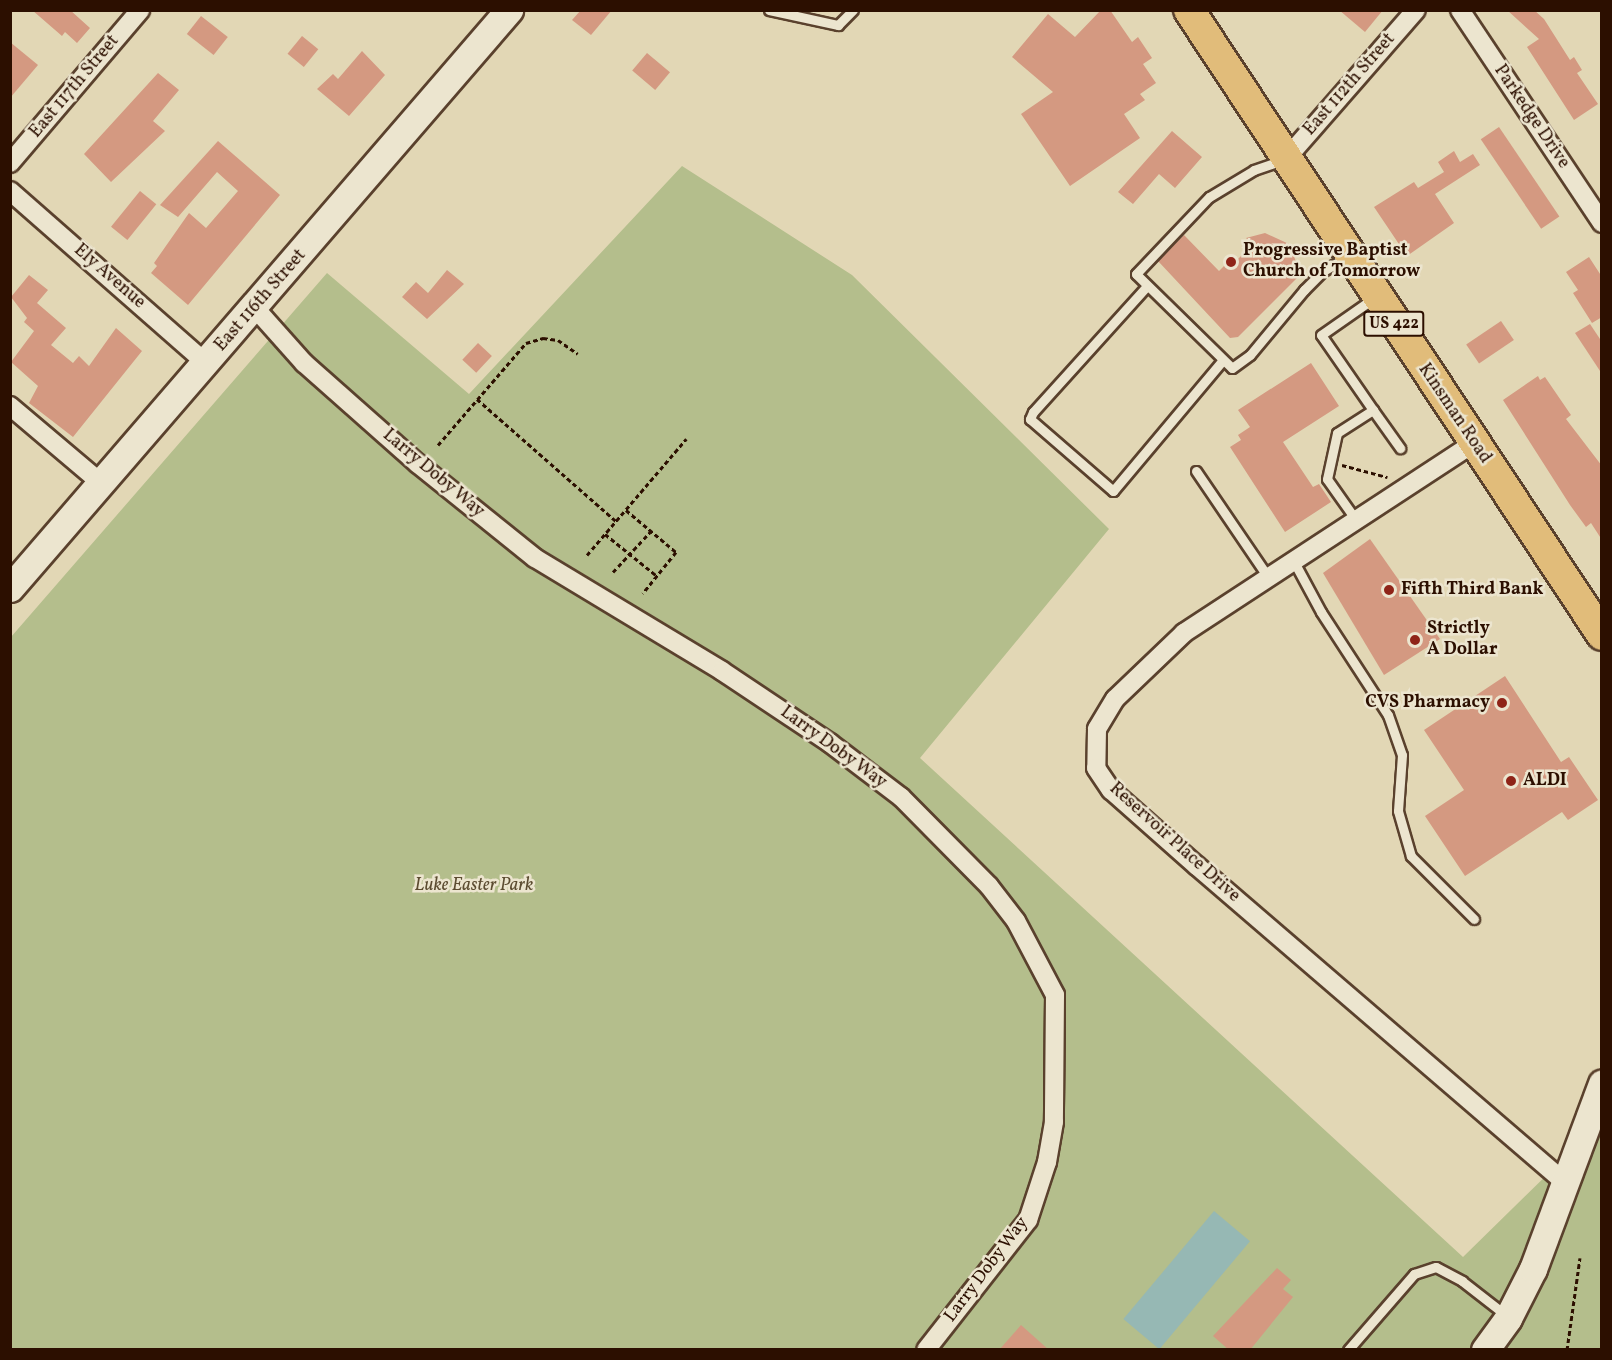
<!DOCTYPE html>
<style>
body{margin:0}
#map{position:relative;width:1612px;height:1360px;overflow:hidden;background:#e2d7b5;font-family:Vollkorn,serif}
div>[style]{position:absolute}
.green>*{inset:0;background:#b4be8c}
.water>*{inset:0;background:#96b8b4;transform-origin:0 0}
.building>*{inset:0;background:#d49981;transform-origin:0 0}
.path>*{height:3px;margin-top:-1.5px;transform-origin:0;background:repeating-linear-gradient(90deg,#2c0f00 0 4.5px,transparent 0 7.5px)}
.roads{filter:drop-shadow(2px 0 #5a412d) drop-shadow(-2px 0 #5a412d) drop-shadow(0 2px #5a412d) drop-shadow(0 -2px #5a412d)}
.lane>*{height:9px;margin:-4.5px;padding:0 4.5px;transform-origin:4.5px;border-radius:4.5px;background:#ece5cf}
.street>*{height:18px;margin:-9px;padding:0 9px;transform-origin:9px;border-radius:9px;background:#ece5cf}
.secondary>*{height:27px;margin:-13.5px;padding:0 13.5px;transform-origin:13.5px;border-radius:13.5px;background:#ece5cf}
.primary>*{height:30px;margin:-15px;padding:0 15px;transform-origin:15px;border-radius:15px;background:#e1bc7a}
.dots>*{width:16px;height:16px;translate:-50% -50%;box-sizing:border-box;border:3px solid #ece5cf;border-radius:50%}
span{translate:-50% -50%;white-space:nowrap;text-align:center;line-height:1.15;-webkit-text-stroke:5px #ece5cf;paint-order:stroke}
.shield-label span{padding:2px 4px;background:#ece5cf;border:2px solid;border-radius:4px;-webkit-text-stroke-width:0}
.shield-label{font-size:16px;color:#2c0f00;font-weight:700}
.street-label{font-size:18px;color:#2c0f00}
.poi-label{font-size:18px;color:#2c0f00;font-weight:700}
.left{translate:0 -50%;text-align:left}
.right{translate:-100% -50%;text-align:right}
.park-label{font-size:18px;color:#5c4c31;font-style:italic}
.frame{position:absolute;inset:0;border:12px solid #2c0f00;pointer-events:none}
</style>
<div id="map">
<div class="green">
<div style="clip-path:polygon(682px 166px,852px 275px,1109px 529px,920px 758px,1463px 1257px,1601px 1122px,1601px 1349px,11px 1349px,11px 637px,327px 273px,469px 394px)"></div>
</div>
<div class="water">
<div style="left:1214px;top:1211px;width:47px;height:141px;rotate:40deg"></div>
</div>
<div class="building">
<div style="clip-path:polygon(32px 10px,70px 10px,90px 28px,77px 43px,65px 32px,62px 36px)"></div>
<div style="clip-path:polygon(581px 10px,612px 10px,591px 35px,572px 20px)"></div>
<div style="clip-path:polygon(1101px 10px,1110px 10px,1132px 42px,1138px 37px,1152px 58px,1143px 64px,1156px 83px,1140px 94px,1145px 100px,1124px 114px,1140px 138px,1070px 186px,1021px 114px,1053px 92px,1012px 57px,1048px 14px,1075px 37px)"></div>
<div style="clip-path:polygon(1339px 10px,1383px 10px,1365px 32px)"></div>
<div style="clip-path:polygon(1507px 10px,1534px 10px,1544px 19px,1570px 60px,1574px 57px,1582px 70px,1577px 73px,1598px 104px,1574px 120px,1527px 47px,1539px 39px)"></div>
<div style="left:201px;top:16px;width:34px;height:23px;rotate:38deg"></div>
<div style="left:302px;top:36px;width:21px;height:23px;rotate:39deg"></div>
<div style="clip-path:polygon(10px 42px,38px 65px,10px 98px)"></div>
<div style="clip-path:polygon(362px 51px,385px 75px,349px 116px,317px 89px,333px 74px,338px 79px)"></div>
<div style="left:647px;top:53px;width:30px;height:23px;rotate:40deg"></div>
<div style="clip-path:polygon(158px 73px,179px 90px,153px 121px,165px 131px,111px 182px,84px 154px)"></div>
<div style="left:1499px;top:127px;width:108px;height:22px;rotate:56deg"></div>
<div style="clip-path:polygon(1172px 131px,1202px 157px,1175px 188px,1159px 174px,1133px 204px,1118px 192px)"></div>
<div style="clip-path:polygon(218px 141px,280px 195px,188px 305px,151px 273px,157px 266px,154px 263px,189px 213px,206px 228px,238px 191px,217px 172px,178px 217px,160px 205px)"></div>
<div style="clip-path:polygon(1454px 151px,1460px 162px,1473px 154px,1480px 165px,1435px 194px,1454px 223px,1407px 256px,1374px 207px,1414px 182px,1418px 188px,1444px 172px,1438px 162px)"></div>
<div style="left:140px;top:191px;width:21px;height:46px;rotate:39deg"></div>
<div style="clip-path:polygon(1265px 233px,1289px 244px,1301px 274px,1238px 337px,1230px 338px,1158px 261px,1184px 235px,1219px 271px,1224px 266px,1228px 269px,1253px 244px,1246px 238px)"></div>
<div style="clip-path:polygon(1589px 257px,1602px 277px,1602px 317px,1592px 323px,1573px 293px,1578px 290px,1566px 272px)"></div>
<div style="clip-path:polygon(447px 270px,464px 284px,427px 319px,402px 297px,416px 282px,428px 293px)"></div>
<div style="clip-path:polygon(29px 275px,48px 290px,37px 303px,66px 328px,51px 345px,73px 363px,79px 356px,89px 366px,116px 328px,142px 351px,73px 437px,29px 403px,38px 386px,11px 362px,34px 331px,24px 322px,27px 318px,11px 297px)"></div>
<div style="left:1501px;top:321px;width:23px;height:42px;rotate:56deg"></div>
<div style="clip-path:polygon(1590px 324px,1602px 342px,1602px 374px,1575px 333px)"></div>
<div style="left:478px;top:343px;width:19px;height:23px;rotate:43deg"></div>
<div style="clip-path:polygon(1311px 363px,1339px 406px,1283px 442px,1313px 487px,1319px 484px,1331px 502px,1285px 532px,1230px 447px,1241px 440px,1238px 435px,1250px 427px,1238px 410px)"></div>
<div style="clip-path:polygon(1538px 376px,1540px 380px,1545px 377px,1571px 415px,1566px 419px,1602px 466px,1602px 540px,1591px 523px,1586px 527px,1570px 505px,1503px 400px)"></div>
<div style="clip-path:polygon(1370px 539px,1440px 639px,1384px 675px,1323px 573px)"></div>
<div style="clip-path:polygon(1505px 676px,1561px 762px,1569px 757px,1598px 800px,1568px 820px,1562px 812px,1465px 876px,1425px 816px,1464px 790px,1424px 730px)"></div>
<div style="clip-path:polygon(1277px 1268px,1291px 1280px,1283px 1289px,1293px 1297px,1250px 1350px,1229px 1350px,1213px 1336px)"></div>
<div style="clip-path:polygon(1021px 1325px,1049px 1350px,999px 1350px)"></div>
</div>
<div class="path">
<div style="left:477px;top:399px;width:185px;rotate:41.3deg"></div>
<div style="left:438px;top:445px;width:135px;rotate:-49.2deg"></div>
<div style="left:526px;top:343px;width:18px;rotate:-16deg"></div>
<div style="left:543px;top:338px;width:15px;rotate:8deg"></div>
<div style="left:558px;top:340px;width:24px;rotate:35deg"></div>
<div style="left:1342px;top:465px;width:47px;rotate:14.9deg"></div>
<div style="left:626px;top:510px;width:65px;rotate:40deg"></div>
<div style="left:676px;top:552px;width:53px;rotate:128.8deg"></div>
<div style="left:605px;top:534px;width:67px;rotate:38.9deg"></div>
<div style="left:587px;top:555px;width:153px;rotate:-49.5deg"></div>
<div style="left:613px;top:572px;width:56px;rotate:-47.2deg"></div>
<div style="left:1567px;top:1350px;width:93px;rotate:-82deg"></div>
</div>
<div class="roads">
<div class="lane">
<div style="left:769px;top:10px;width:71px;rotate:12.3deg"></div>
<div style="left:838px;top:25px;width:21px;rotate:-45deg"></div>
<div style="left:1283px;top:160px;width:31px;rotate:161deg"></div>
<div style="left:1254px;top:170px;width:52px;rotate:149deg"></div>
<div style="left:1209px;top:197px;width:106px;rotate:133.5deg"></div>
<div style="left:1136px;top:274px;width:134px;rotate:44.4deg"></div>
<div style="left:1232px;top:368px;width:22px;rotate:-36deg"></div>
<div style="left:1250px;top:355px;width:85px;rotate:-50.3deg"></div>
<div style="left:1304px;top:290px;width:27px;rotate:-45deg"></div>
<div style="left:1323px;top:271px;width:30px;rotate:-30deg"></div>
<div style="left:1147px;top:286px;width:170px;rotate:132.1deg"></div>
<div style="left:1033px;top:412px;width:8px;rotate:113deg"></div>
<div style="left:1030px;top:419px;width:110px;rotate:40.9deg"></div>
<div style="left:1113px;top:491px;width:171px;rotate:-50deg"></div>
<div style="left:1373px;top:410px;width:47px;rotate:54.6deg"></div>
<div style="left:1196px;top:471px;width:128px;rotate:55.8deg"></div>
<div style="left:1356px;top:520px;width:50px;rotate:-125.3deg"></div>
<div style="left:1327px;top:479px;width:47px;rotate:-77.7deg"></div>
<div style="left:1337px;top:433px;width:43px;rotate:-32.6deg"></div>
<div style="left:1373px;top:410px;width:91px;rotate:-124.7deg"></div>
<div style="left:1321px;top:335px;width:65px;rotate:-34.9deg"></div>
<div style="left:1293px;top:560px;width:59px;rotate:61.7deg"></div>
<div style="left:1321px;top:612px;width:123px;rotate:57deg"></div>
<div style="left:1388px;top:715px;width:42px;rotate:70.7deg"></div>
<div style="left:1402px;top:755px;width:56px;rotate:94.1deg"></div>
<div style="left:1398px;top:811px;width:47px;rotate:73.9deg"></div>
<div style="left:1411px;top:856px;width:89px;rotate:45deg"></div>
<div style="left:1348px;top:1350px;width:101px;rotate:-49deg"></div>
<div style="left:1414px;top:1274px;width:23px;rotate:-18deg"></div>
<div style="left:1436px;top:1267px;width:30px;rotate:28deg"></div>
<div style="left:1462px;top:1281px;width:57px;rotate:37.9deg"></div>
</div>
<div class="street">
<div style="left:1460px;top:10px;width:256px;rotate:56.3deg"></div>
<div style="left:1285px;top:160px;width:199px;rotate:-48.9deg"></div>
<div style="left:10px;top:163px;width:201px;rotate:-49.6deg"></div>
<div style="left:10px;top:191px;width:262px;rotate:41.3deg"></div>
<div style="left:255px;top:308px;width:74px;rotate:48.3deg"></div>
<div style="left:304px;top:363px;width:152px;rotate:41.5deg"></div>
<div style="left:418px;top:464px;width:150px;rotate:38.8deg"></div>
<div style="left:535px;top:558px;width:218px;rotate:31.1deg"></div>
<div style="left:722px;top:671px;width:130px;rotate:33.7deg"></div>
<div style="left:830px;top:743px;width:89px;rotate:37.3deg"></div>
<div style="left:901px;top:797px;width:125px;rotate:45.3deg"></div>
<div style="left:989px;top:886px;width:44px;rotate:52.4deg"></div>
<div style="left:1016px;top:921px;width:84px;rotate:62.2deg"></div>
<div style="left:1055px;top:995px;width:127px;rotate:90.5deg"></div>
<div style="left:1054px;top:1122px;width:41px;rotate:99.9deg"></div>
<div style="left:1047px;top:1162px;width:61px;rotate:108.1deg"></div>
<div style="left:1028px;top:1220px;width:165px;rotate:128.1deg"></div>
<div style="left:10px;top:406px;width:119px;rotate:40.2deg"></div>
<div style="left:1474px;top:443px;width:347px;rotate:146.8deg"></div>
<div style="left:1184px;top:633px;width:95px;rotate:136.3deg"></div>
<div style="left:1115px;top:699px;width:35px;rotate:121deg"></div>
<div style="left:1097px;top:729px;width:39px;rotate:91deg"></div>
<div style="left:1096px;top:768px;width:27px;rotate:56deg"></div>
<div style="left:1111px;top:790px;width:115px;rotate:41.5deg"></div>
<div style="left:1197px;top:866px;width:485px;rotate:40.7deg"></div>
</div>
<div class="secondary">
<div style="left:10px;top:588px;width:764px;rotate:-49.2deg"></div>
<div style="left:1485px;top:1350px;width:39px;rotate:-54deg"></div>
<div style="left:1508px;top:1318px;width:55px;rotate:-63deg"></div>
<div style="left:1533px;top:1269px;width:198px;rotate:-69.6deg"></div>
</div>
<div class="primary">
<div style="left:1189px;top:10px;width:749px;rotate:56.54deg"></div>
</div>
</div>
<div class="dots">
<div style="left:1231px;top:262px;background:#8f2418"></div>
<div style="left:1389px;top:590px;background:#8f2418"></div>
<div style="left:1415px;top:640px;background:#8f2418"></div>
<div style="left:1502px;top:703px;background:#8f2418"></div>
<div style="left:1511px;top:781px;background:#8f2418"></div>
</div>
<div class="shield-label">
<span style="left:1394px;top:324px">US 422</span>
</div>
<div class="street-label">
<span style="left:1350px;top:85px;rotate:-49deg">East 112th Street</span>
<span style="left:75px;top:87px;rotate:-50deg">East 117th Street</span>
<span style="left:1531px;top:117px;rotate:56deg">Parkedge Drive</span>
<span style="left:109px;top:277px;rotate:41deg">Ely Avenue</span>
<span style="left:261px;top:301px;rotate:-49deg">East 116th Street</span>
<span style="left:1454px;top:414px;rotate:56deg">Kinsman Road</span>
<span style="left:433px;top:474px;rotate:40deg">Larry Doby Way</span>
<span style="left:833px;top:748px;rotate:36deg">Larry Doby Way</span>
<span style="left:1174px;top:843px;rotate:42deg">Reservoir Place Drive</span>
<span style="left:987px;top:1270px;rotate:-53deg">Larry Doby Way</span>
</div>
<div class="poi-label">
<span class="left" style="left:1243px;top:262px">Progressive Baptist<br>Church of Tomorrow</span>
<span class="left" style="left:1401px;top:590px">Fifth Third Bank</span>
<span class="left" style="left:1427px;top:640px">Strictly<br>A Dollar</span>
<span class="right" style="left:1490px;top:703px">CVS Pharmacy</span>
<span class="left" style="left:1523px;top:781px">ALDI</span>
</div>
<div class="park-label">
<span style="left:474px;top:886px">Luke Easter Park</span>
</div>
<div class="frame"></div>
</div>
